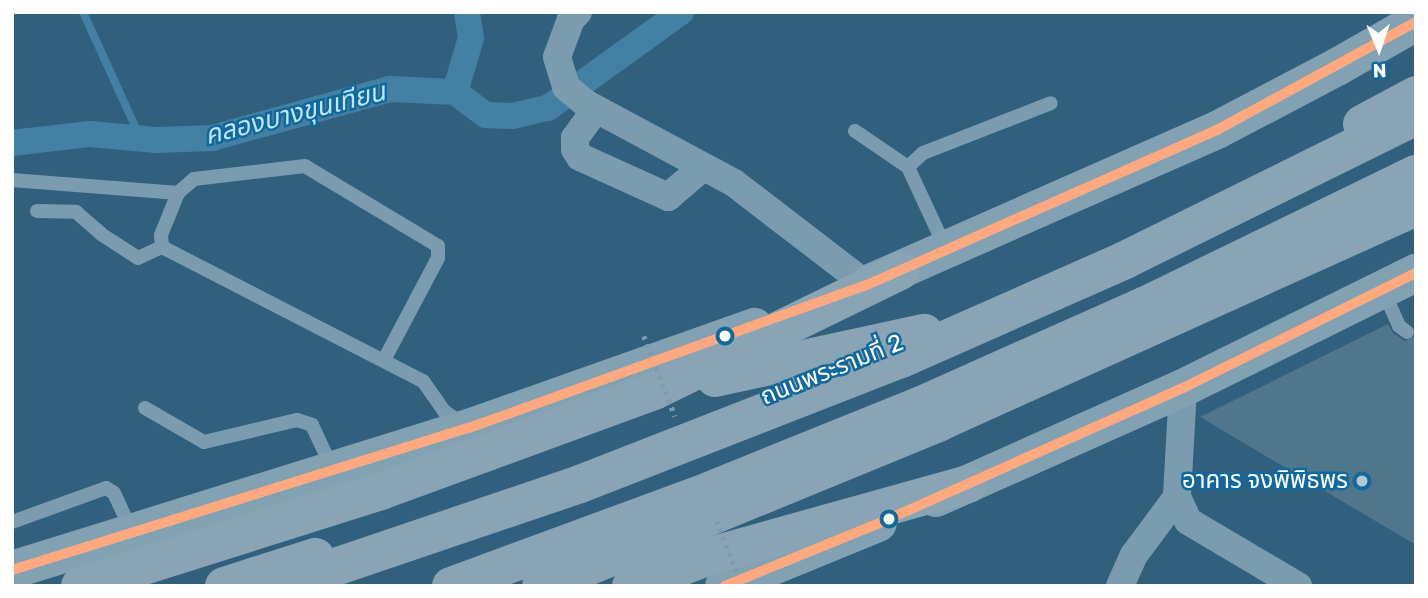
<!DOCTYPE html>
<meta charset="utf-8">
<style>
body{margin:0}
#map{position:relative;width:1428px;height:598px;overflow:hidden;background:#30607c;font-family:Rubik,"Noto Sans Thai",sans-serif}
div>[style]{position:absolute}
.stream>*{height:8px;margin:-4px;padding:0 4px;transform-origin:4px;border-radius:4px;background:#4480a3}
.canal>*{height:26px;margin:-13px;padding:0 13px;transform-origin:13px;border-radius:13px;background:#4480a3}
.building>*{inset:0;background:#50768c}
.lane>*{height:14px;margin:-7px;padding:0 7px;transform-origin:7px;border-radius:7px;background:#7b9cae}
.street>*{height:28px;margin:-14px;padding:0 14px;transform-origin:14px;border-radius:14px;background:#7b9cae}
.secondary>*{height:38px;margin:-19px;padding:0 19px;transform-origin:19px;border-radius:19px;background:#82a1b2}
.highway>*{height:38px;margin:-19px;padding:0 19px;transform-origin:19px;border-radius:19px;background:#88a4b5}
.path-bridge>*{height:4.5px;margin-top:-2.25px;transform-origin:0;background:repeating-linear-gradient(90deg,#7b9cae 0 3.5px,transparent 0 8.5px)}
.highway-bridge>*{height:38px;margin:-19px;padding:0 19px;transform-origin:19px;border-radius:19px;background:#88a4b5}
.bus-1>*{height:10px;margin:-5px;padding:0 5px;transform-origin:5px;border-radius:5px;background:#ffa980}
.dots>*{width:19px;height:19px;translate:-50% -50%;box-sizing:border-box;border:4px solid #11689c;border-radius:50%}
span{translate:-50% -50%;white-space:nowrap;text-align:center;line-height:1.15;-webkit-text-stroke:5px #11689c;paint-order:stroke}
.street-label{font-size:24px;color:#fff}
.poi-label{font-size:24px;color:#fff}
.right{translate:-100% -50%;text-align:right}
.water-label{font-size:26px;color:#bee6fc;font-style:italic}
.frame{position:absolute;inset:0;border:14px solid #fff;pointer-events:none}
.north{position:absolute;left:1344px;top:14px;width:70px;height:70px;-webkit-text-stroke:5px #11689c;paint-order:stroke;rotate:178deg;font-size:19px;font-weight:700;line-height:28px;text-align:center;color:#fff}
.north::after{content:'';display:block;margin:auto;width:24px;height:32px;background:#fff;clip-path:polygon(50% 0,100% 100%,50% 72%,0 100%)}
</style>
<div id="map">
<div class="stream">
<div style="left:83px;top:12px;width:140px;rotate:65.5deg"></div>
</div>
<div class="canal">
<div style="left:455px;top:92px;width:38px;rotate:37deg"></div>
<div style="left:485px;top:115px;width:27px;rotate:2deg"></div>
<div style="left:512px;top:116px;width:37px;rotate:-13deg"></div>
<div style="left:548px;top:108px;width:164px;rotate:-35.8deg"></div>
<div style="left:12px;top:143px;width:79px;rotate:-6.6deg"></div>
<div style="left:90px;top:134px;width:66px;rotate:5.2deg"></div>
<div style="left:156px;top:140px;width:56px;rotate:-2deg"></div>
<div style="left:212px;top:138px;width:185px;rotate:-15.4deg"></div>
<div style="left:390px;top:89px;width:65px;rotate:2.6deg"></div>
<div style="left:455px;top:92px;width:56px;rotate:-73.5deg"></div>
<div style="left:471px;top:38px;width:26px;rotate:-99deg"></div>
</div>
<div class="building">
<div style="clip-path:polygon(1388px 324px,1393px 333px,1405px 341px,1416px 335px,1416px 545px,1200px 417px)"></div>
</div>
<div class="lane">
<div style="left:855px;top:131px;width:64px;rotate:34.2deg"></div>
<div style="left:12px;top:180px;width:167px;rotate:4.5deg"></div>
<div style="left:37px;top:211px;width:39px;rotate:1deg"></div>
<div style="left:76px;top:212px;width:33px;rotate:41deg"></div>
<div style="left:101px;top:234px;width:44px;rotate:33deg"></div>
<div style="left:138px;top:258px;width:26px;rotate:-25deg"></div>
<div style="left:946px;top:249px;width:90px;rotate:-114.9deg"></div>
<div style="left:908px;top:167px;width:21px;rotate:-43deg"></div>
<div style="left:923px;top:153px;width:137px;rotate:-21.3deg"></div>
<div style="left:1384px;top:292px;width:37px;rotate:66deg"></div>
<div style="left:1399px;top:326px;width:10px;rotate:37deg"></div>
<div style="left:384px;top:360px;width:115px;rotate:-62.1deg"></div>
<div style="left:438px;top:258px;width:12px;rotate:-90deg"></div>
<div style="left:438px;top:246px;width:155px;rotate:-149deg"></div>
<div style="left:305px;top:166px;width:112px;rotate:173.3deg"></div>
<div style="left:194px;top:179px;width:21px;rotate:139deg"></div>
<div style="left:178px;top:193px;width:45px;rotate:112deg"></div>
<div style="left:161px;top:235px;width:12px;rotate:85deg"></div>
<div style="left:162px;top:247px;width:293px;rotate:27.2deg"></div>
<div style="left:423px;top:381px;width:37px;rotate:55deg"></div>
<div style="left:444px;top:411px;width:26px;rotate:36deg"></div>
<div style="left:145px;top:408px;width:68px;rotate:30deg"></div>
<div style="left:204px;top:442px;width:96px;rotate:-13.3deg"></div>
<div style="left:297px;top:420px;width:16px;rotate:18deg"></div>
<div style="left:312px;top:425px;width:47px;rotate:65.1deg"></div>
<div style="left:12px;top:522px;width:100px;rotate:-19.9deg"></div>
<div style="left:106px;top:488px;width:9px;rotate:32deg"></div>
<div style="left:114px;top:493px;width:43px;rotate:65.2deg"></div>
</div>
<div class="street">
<div style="left:578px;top:12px;width:10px;rotate:135deg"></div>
<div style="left:571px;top:19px;width:40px;rotate:110.2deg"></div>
<div style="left:557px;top:57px;width:31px;rotate:73deg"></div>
<div style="left:566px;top:87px;width:25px;rotate:40deg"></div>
<div style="left:585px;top:103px;width:169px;rotate:28.2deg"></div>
<div style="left:734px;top:183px;width:168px;rotate:37.5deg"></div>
<div style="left:596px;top:109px;width:36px;rotate:126deg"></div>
<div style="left:575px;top:138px;width:11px;rotate:90deg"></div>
<div style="left:575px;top:149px;width:9px;rotate:58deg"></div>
<div style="left:580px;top:157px;width:97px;rotate:24.4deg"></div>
<div style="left:668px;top:197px;width:46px;rotate:-40.6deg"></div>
<div style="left:1183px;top:388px;width:109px;rotate:93.2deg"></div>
<div style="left:1177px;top:497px;width:26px;rotate:65deg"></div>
<div style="left:1188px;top:521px;width:128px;rotate:30.6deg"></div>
<div style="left:1120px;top:586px;width:34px;rotate:-66deg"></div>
<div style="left:1134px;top:555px;width:72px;rotate:-53.4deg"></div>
</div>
<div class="secondary">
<div style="left:870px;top:283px;width:379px;rotate:-23.8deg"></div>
<div style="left:1217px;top:130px;width:136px;rotate:-27.7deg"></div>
<div style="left:1337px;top:67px;width:91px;rotate:-29.7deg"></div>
<div style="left:936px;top:498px;width:270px;rotate:-24deg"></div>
<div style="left:1183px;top:388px;width:260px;rotate:-26.3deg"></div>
<div style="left:12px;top:570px;width:479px;rotate:-17.3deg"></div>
<div style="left:469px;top:428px;width:303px;rotate:-19.5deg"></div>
<div style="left:724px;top:586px;width:166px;rotate:-22.2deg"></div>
</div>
<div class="highway">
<div style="left:1362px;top:124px;width:61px;rotate:-28.2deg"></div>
<div style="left:715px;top:378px;width:214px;rotate:-12.2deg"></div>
<div style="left:80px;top:586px;width:316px;rotate:-17.5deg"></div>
<div style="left:381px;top:491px;width:291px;rotate:-20.1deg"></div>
<div style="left:654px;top:391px;width:274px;rotate:-26deg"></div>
<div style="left:224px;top:586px;width:96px;rotate:-17.7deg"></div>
<div style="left:541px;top:586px;width:431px;rotate:-22.3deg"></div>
<div style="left:940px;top:422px;width:522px;rotate:-24.31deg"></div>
<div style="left:631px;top:586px;width:85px;rotate:-20.8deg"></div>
<div style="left:710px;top:556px;width:268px;rotate:-15.6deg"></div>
</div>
<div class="path-bridge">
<div style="left:644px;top:336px;width:86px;rotate:68.8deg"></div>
<div style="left:717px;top:521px;width:70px;rotate:69deg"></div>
</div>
<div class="highway-bridge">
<div style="left:279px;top:586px;width:318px;rotate:-18.7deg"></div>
<div style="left:580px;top:484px;width:344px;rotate:-21.3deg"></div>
<div style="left:901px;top:359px;width:245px;rotate:-23.8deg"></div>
<div style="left:1125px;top:260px;width:325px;rotate:-26.3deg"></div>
<div style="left:451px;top:586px;width:261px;rotate:-20.2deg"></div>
<div style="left:696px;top:496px;width:240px;rotate:-22deg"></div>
<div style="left:919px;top:406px;width:248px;rotate:-24deg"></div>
<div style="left:1146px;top:305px;width:300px;rotate:-25.9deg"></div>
</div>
<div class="bus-1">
<div style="left:12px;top:570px;width:479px;rotate:-17.3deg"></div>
<div style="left:469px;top:428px;width:423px;rotate:-19.8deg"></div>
<div style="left:867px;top:285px;width:383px;rotate:-23.9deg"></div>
<div style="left:1217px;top:130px;width:226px;rotate:-28.5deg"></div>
<div style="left:725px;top:586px;width:170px;rotate:-22.2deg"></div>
<div style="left:882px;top:522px;width:329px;rotate:-24deg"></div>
<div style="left:1183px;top:388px;width:260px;rotate:-26.3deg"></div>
</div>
<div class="dots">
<div style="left:725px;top:336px;background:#fff"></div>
<div style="left:1362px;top:481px;background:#b7c7d1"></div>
<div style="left:889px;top:519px;background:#fff"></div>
</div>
<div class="street-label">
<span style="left:832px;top:370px;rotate:-22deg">ถนนพระรามที่ 2</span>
</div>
<div class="poi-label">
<span class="right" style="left:1348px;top:481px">อาคาร จงพิพิธพร</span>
</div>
<div class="water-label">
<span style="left:295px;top:114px;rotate:-14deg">คลองบางขุนเทียน</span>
</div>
<div class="frame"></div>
<div class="north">N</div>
</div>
